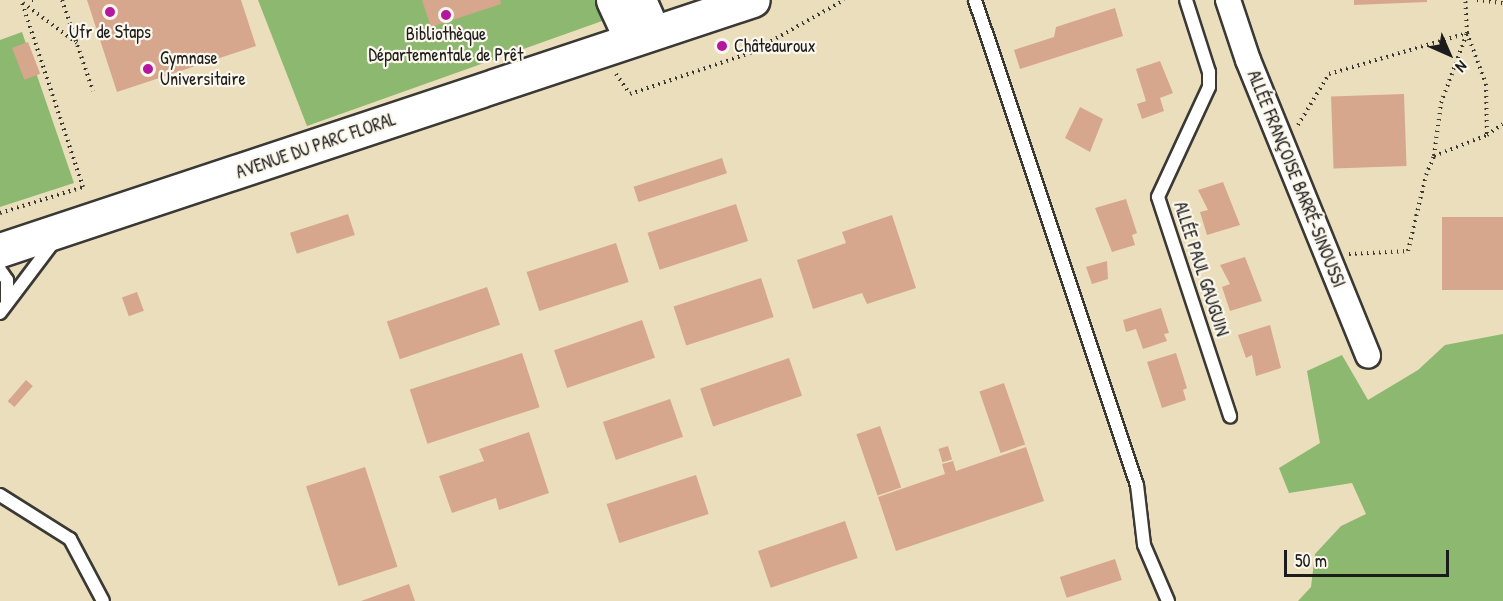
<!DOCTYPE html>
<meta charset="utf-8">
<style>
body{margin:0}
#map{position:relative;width:1503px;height:601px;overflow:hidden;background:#ebdebc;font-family:"Patrick Hand",sans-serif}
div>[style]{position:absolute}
.forest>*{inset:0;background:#8db86f}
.building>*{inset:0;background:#d6a78d;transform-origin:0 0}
.path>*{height:4px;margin-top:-2px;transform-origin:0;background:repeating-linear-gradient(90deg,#3b3934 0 1.5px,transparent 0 6px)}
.roads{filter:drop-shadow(2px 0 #3b3934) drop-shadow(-2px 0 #3b3934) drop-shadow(0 2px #3b3934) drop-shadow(0 -2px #3b3934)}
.lane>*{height:12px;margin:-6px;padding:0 6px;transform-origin:6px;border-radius:6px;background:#fff}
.street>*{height:24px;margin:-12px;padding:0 12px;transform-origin:12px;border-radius:12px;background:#fff}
.secondary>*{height:33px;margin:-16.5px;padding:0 16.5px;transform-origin:16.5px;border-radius:16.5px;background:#fff}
.dots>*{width:16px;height:16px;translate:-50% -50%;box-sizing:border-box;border:3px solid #fbf7ec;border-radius:50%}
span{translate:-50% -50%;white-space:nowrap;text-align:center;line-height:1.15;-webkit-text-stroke:4.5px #fbf7ec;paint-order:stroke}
.poi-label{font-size:18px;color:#1c1c1c}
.left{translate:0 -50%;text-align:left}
.street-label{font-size:18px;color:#1c1c1c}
.north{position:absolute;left:1419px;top:24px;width:60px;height:60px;-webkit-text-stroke:4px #fbf7ec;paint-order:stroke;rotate:135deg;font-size:16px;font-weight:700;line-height:24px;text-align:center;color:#1c1c1c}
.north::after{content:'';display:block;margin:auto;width:21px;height:27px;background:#1c1c1c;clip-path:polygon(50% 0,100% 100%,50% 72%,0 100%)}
.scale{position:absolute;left:1284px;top:550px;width:165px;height:27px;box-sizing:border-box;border:3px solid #1c1c1c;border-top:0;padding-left:8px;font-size:18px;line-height:21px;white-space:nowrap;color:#1c1c1c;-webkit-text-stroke:4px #fbf7ec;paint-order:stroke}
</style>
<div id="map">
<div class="forest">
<div style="clip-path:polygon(258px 0,661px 0,307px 126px)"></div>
<div style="clip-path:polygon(22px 32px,74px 183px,0 207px,0 40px)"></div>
<div style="clip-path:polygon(1503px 334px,1503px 601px,1298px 601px,1311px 587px,1315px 554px,1341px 526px,1366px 514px,1352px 483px,1289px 493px,1279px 468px,1320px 443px,1307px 371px,1342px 355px,1368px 400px,1418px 370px,1445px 345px)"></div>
</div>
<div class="building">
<div style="clip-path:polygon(87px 0,241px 0,256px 46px,117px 92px)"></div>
<div style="clip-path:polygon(422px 0,500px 0,501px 4px,431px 27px)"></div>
<div style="clip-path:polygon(1354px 0,1427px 0,1427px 2px,1354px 5px)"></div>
<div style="clip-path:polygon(1115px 8px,1123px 36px,1020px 69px,1014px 50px,1054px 37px,1056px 27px)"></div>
<div style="left:28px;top:42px;width:34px;height:17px;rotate:69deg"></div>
<div style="clip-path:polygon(1160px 61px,1173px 93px,1160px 98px,1164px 111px,1142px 119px,1137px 104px,1146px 101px,1136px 69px)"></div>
<div style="left:1404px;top:94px;width:72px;height:73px;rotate:88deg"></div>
<div style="clip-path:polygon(1080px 107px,1103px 119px,1090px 152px,1065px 138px)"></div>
<div style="left:722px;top:158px;width:16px;height:93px;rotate:72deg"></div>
<div style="clip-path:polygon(1223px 182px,1240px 225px,1207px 235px,1200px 212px,1208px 210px,1198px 190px)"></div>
<div style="clip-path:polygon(1126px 199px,1137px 233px,1132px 235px,1135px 245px,1112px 252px,1095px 208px)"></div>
<div style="left:736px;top:204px;width:39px;height:93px;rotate:72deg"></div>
<div style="left:348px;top:214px;width:22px;height:61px;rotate:72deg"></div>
<div style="clip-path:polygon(892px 215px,916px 288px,867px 304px,862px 293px,813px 309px,797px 260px,846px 243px,842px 232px)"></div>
<div style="left:1503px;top:217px;width:73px;height:61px;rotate:90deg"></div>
<div style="left:616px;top:243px;width:41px;height:94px;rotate:72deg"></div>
<div style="clip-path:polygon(1245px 257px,1262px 301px,1230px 311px,1222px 287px,1230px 284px,1220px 265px)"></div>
<div style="clip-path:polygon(1107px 261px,1108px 279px,1092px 284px,1086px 267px)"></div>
<div style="left:761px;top:278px;width:41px;height:92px;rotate:72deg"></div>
<div style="left:487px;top:287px;width:40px;height:106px;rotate:71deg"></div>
<div style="left:137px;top:292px;width:20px;height:16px;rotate:70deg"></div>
<div style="clip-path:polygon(1161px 308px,1169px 333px,1164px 334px,1167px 341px,1143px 349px,1136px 329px,1126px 332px,1123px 320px)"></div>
<div style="left:642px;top:320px;width:40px;height:93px;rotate:71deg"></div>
<div style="clip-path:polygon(1270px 325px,1281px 368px,1256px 376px,1252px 355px,1246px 358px,1238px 335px)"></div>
<div style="left:522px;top:353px;width:57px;height:118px;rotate:72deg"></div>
<div style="clip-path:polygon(1176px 353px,1187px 388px,1183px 390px,1186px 400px,1162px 408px,1147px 362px)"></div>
<div style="left:789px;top:358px;width:40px;height:94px;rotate:71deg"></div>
<div style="left:26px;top:380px;width:9px;height:28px;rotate:41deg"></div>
<div style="left:1004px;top:383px;width:65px;height:26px;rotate:71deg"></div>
<div style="left:670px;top:399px;width:40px;height:71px;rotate:71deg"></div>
<div style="left:880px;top:426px;width:65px;height:25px;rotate:71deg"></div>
<div style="clip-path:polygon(529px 432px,549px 493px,499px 510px,496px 498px,452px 513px,439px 476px,484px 461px,479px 449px)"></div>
<div style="left:948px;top:446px;width:14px;height:10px;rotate:73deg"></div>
<div style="clip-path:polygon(1026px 447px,1044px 501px,896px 551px,878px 497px,945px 474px,942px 464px,953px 461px,956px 471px)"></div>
<div style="left:365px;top:467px;width:105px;height:62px;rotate:72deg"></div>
<div style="left:696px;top:475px;width:41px;height:94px;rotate:72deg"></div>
<div style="left:845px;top:521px;width:39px;height:92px;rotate:71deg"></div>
<div style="left:1115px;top:559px;width:22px;height:58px;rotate:72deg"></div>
<div style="clip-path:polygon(409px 584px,415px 601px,361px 601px)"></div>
</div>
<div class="path">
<div style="left:32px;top:0;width:1px"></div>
<div style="left:62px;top:0;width:96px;rotate:71.2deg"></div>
<div style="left:1477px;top:0;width:26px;rotate:7deg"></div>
<div style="left:23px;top:3px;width:67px;rotate:36.5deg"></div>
<div style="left:616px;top:74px;width:24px;rotate:55deg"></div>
<div style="left:630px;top:94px;width:127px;rotate:-18.9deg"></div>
<div style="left:750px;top:53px;width:108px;rotate:-29.4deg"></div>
<div style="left:1298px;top:125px;width:60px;rotate:-58.7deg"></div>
<div style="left:1329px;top:74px;width:144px;rotate:-16.5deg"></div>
<div style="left:1467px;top:33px;width:54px;rotate:69.6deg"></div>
<div style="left:1486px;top:84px;width:51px;rotate:88.9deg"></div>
<div style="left:1434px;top:156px;width:57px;rotate:-21.6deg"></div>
<div style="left:1487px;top:135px;width:19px;rotate:-35deg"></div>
<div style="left:0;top:213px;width:87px;rotate:-17.4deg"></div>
<div style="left:83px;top:187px;width:194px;rotate:-108.3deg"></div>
<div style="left:1349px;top:254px;width:59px;rotate:-2.9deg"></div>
<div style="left:1408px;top:251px;width:78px;rotate:-76.7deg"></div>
<div style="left:1426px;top:175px;width:21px;rotate:-67deg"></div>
<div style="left:1434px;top:156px;width:53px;rotate:-82.5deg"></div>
<div style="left:1441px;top:103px;width:75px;rotate:-69.6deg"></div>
<div style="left:1467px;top:33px;width:33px;rotate:-93deg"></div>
</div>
<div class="roads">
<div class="lane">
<div style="left:975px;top:0;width:511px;rotate:71.53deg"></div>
<div style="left:1137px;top:485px;width:60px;rotate:83.3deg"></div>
<div style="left:1144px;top:545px;width:61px;rotate:66.8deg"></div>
<div style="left:1186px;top:0;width:76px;rotate:72.3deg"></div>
<div style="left:1209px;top:72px;width:15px;rotate:90deg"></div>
<div style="left:1209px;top:87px;width:121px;rotate:114.9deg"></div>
<div style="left:1158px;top:197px;width:231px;rotate:71.8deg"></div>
<div style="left:0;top:270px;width:12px;rotate:55deg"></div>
<div style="left:7px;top:280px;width:22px;rotate:90deg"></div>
<div style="left:0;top:313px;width:91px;rotate:-53deg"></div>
<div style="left:0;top:495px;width:83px;rotate:32.2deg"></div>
<div style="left:70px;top:539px;width:70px;rotate:62deg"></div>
</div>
<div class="street">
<div style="left:1228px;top:0;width:63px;rotate:71.6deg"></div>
<div style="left:1248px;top:60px;width:319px;rotate:67.9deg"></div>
</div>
<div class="secondary">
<div style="left:613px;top:0;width:43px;rotate:65.2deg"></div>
<div style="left:639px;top:0;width:35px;rotate:66deg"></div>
<div style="left:0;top:250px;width:793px;rotate:-18.37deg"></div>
</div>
</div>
<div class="dots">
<div style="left:110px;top:12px;background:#b5179e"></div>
<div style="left:446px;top:15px;background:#b5179e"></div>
<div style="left:722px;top:46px;background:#b5179e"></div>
<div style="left:148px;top:69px;background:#b5179e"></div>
</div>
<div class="poi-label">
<span style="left:110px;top:32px">Ufr de Staps</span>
<span style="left:446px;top:45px">Bibliothèque<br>Départementale de Prêt</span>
<span class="left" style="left:734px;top:46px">Châteauroux</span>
<span class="left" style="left:160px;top:69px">Gymnase<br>Universitaire</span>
</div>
<div class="street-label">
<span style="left:316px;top:146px;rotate:-19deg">AVENUE DU PARC FLORAL</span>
<span style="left:1296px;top:179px;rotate:68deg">ALLÉE FRANÇOISE BARRÉ-SINOUSSI</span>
<span style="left:1201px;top:269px;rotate:72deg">ALLÉE PAUL GAUGUIN</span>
</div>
<div class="north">N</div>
<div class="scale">50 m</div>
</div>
